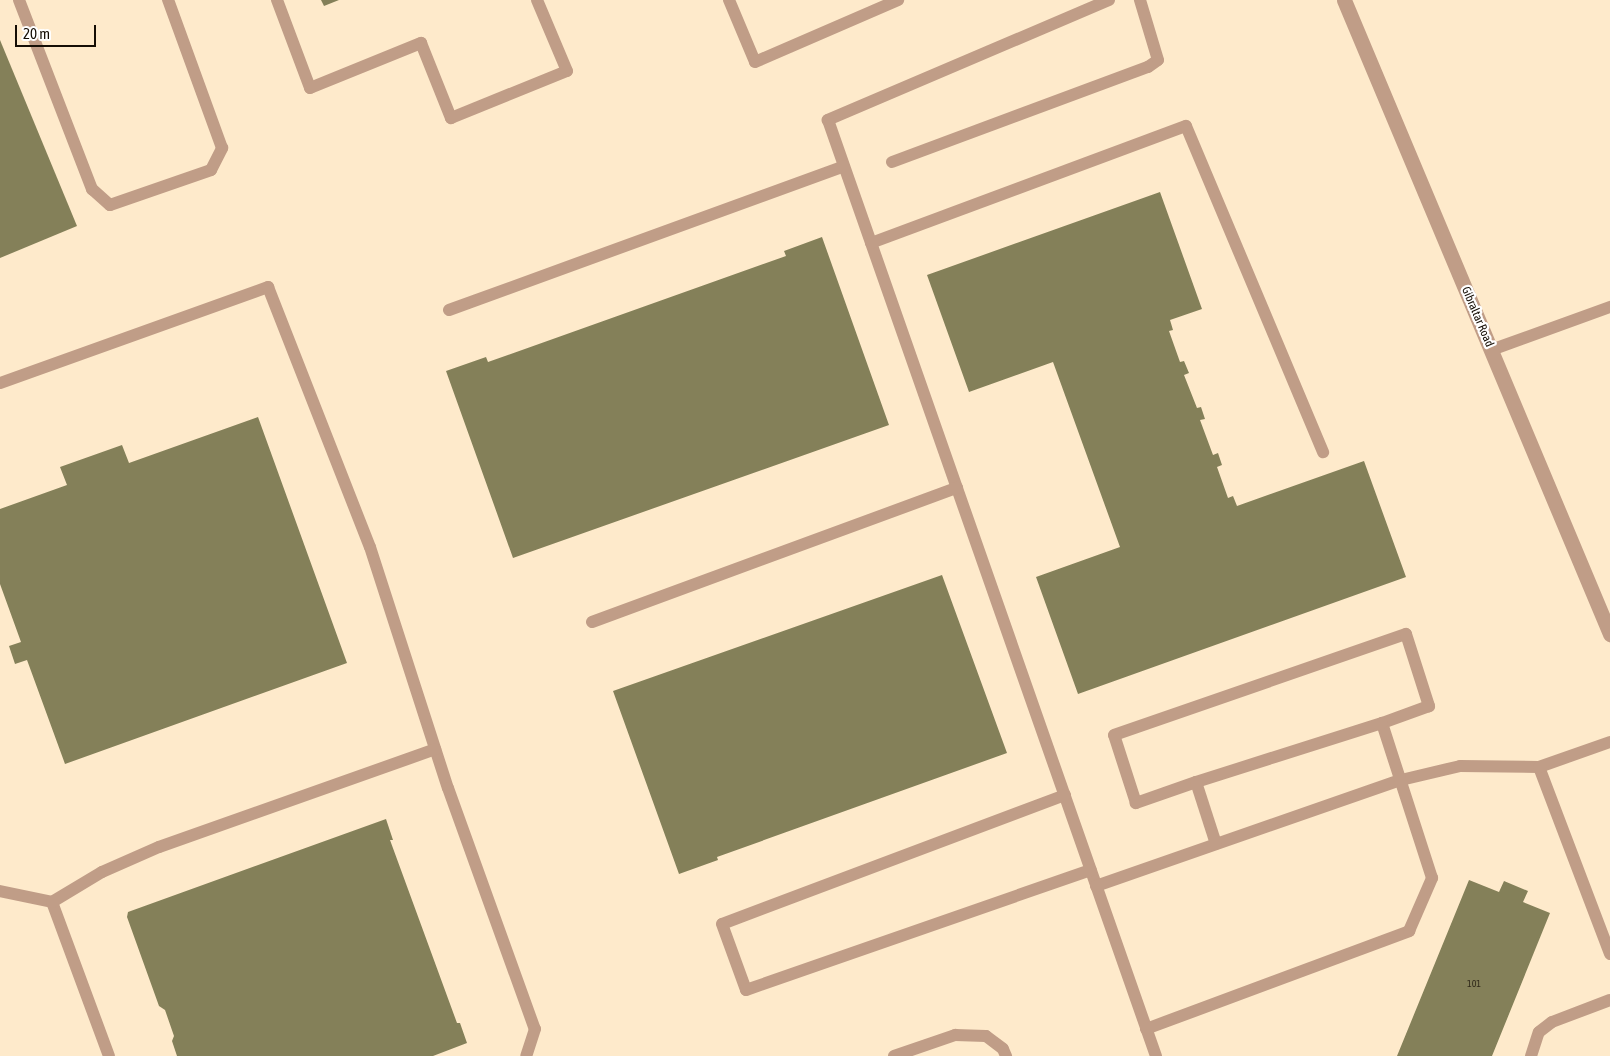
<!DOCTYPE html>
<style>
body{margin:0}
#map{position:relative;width:1610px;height:1056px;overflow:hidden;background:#feeacb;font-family:"Asap Condensed",sans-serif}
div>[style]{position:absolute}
.building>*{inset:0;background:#848059}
.service>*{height:12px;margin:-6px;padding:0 6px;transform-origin:6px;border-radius:6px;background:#c09d87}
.minor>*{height:15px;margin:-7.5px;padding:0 7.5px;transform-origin:7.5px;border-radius:7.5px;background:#c09d87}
span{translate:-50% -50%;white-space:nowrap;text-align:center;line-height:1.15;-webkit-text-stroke:4.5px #fff;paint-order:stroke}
.number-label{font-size:10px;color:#312a1a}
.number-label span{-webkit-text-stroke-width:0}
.street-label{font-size:12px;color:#150e05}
.scale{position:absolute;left:15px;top:25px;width:81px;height:22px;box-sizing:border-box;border:2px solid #150e05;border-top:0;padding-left:6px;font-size:15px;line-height:18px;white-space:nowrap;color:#150e05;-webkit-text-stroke:4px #fff;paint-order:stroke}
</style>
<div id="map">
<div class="building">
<div style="clip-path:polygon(321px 0,339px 0,324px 6px)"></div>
<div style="clip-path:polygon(0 40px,77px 226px,0 258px)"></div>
<div style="clip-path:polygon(1160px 192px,1202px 309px,1170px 320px,1173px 330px,1169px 331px,1180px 362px,1184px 361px,1189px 373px,1184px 375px,1197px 408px,1201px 407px,1205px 419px,1200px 420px,1213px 455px,1218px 453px,1222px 465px,1217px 467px,1228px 498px,1233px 496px,1237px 506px,1364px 461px,1406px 577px,1078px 694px,1036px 577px,1120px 547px,1053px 362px,969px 392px,927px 275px)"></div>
<div style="clip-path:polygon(822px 237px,889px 425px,513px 558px,446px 371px,486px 357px,488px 362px,786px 256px,784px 251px)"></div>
<div style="clip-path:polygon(258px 417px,347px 663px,65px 764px,27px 660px,15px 664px,9px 646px,21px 642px,0 584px,0 509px,67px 485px,60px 467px,122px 445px,129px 463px)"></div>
<div style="clip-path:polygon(942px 575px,1007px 753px,717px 857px,718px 860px,679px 874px,613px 691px)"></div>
<div style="clip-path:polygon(386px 819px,393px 840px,390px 840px,457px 1023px,460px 1023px,467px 1043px,433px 1056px,177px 1056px,172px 1041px,174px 1036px,165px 1010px,159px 1006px,127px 917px,128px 912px)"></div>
<div style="clip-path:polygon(1469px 880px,1499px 892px,1504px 881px,1528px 891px,1523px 902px,1550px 913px,1492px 1056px,1397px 1056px)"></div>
</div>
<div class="service">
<div style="left:19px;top:0;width:203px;rotate:68.9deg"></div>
<div style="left:92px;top:189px;width:24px;rotate:42deg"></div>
<div style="left:110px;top:205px;width:107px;rotate:-19.1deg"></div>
<div style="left:211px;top:170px;width:25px;rotate:-63deg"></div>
<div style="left:222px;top:148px;width:158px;rotate:-110deg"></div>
<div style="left:277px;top:0;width:94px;rotate:69.4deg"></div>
<div style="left:310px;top:88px;width:120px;rotate:-22.1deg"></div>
<div style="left:421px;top:43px;width:81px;rotate:68.2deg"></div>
<div style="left:451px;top:118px;width:125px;rotate:-22.1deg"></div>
<div style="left:567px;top:71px;width:77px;rotate:-112.9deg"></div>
<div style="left:729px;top:0;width:67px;rotate:67.2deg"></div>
<div style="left:755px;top:62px;width:156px;rotate:-23.4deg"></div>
<div style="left:1109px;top:0;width:306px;rotate:156.9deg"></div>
<div style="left:828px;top:120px;width:992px;rotate:70.69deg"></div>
<div style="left:892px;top:162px;width:273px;rotate:-20.4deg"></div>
<div style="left:1148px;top:67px;width:12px;rotate:-35deg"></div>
<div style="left:1158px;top:60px;width:63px;rotate:-106.7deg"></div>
<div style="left:871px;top:243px;width:336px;rotate:-20.4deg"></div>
<div style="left:1186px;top:126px;width:354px;rotate:67.2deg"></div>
<div style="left:449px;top:310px;width:420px;rotate:-20deg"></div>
<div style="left:1491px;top:350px;width:127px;rotate:-19.9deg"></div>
<div style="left:0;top:383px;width:285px;rotate:-19.7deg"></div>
<div style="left:268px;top:287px;width:279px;rotate:68.6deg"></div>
<div style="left:370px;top:547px;width:253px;rotate:72.1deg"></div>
<div style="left:448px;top:788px;width:256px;rotate:70.2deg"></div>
<div style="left:535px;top:1029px;width:28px;rotate:108deg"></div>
<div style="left:592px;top:622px;width:389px;rotate:-20.2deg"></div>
<div style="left:1539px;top:767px;width:200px;rotate:69.2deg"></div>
<div style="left:1196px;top:782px;width:64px;rotate:160.7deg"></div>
<div style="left:1136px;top:803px;width:71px;rotate:-107.9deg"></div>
<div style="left:1114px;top:735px;width:309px;rotate:-19.1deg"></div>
<div style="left:1406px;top:634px;width:76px;rotate:72.3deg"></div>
<div style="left:1429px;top:706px;width:50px;rotate:160.1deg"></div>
<div style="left:1065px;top:795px;width:366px;rotate:159.4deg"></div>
<div style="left:722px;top:924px;width:70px;rotate:70deg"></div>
<div style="left:746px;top:990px;width:365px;rotate:-19.2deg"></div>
<div style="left:1096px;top:886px;width:323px;rotate:-19.2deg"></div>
<div style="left:1401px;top:780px;width:61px;rotate:-13.3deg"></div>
<div style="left:1460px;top:766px;width:79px;rotate:0.7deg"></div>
<div style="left:1539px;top:767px;width:75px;rotate:-19.4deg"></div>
<div style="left:0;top:891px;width:53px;rotate:11.9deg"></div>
<div style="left:52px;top:902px;width:164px;rotate:69.7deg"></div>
<div style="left:52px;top:902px;width:58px;rotate:-31deg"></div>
<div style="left:102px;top:872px;width:62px;rotate:-23.7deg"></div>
<div style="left:159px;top:847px;width:293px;rotate:-19.5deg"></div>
<div style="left:1146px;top:1029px;width:281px;rotate:-20.4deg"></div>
<div style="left:1409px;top:931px;width:58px;rotate:-66.5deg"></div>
<div style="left:1432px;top:878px;width:163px;rotate:-107.9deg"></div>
<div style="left:1382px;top:723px;width:195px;rotate:162.4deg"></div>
<div style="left:1196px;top:782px;width:65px;rotate:72.1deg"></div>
<div style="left:894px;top:1056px;width:65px;rotate:-19deg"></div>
<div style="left:955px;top:1035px;width:31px;rotate:2deg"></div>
<div style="left:986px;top:1036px;width:21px;rotate:37deg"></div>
<div style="left:1003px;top:1049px;width:8px;rotate:67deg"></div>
<div style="left:1531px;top:1056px;width:25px;rotate:-72deg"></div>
<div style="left:1539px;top:1032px;width:16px;rotate:-38deg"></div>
<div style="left:1552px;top:1022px;width:62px;rotate:-20.8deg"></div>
</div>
<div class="minor">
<div style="left:1344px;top:0;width:688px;rotate:67.24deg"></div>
</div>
<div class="number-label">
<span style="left:1474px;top:984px">101</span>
</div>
<div class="street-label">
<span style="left:1477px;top:317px;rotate:67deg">Gibraltar Road</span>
</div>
<div class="scale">20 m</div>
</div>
